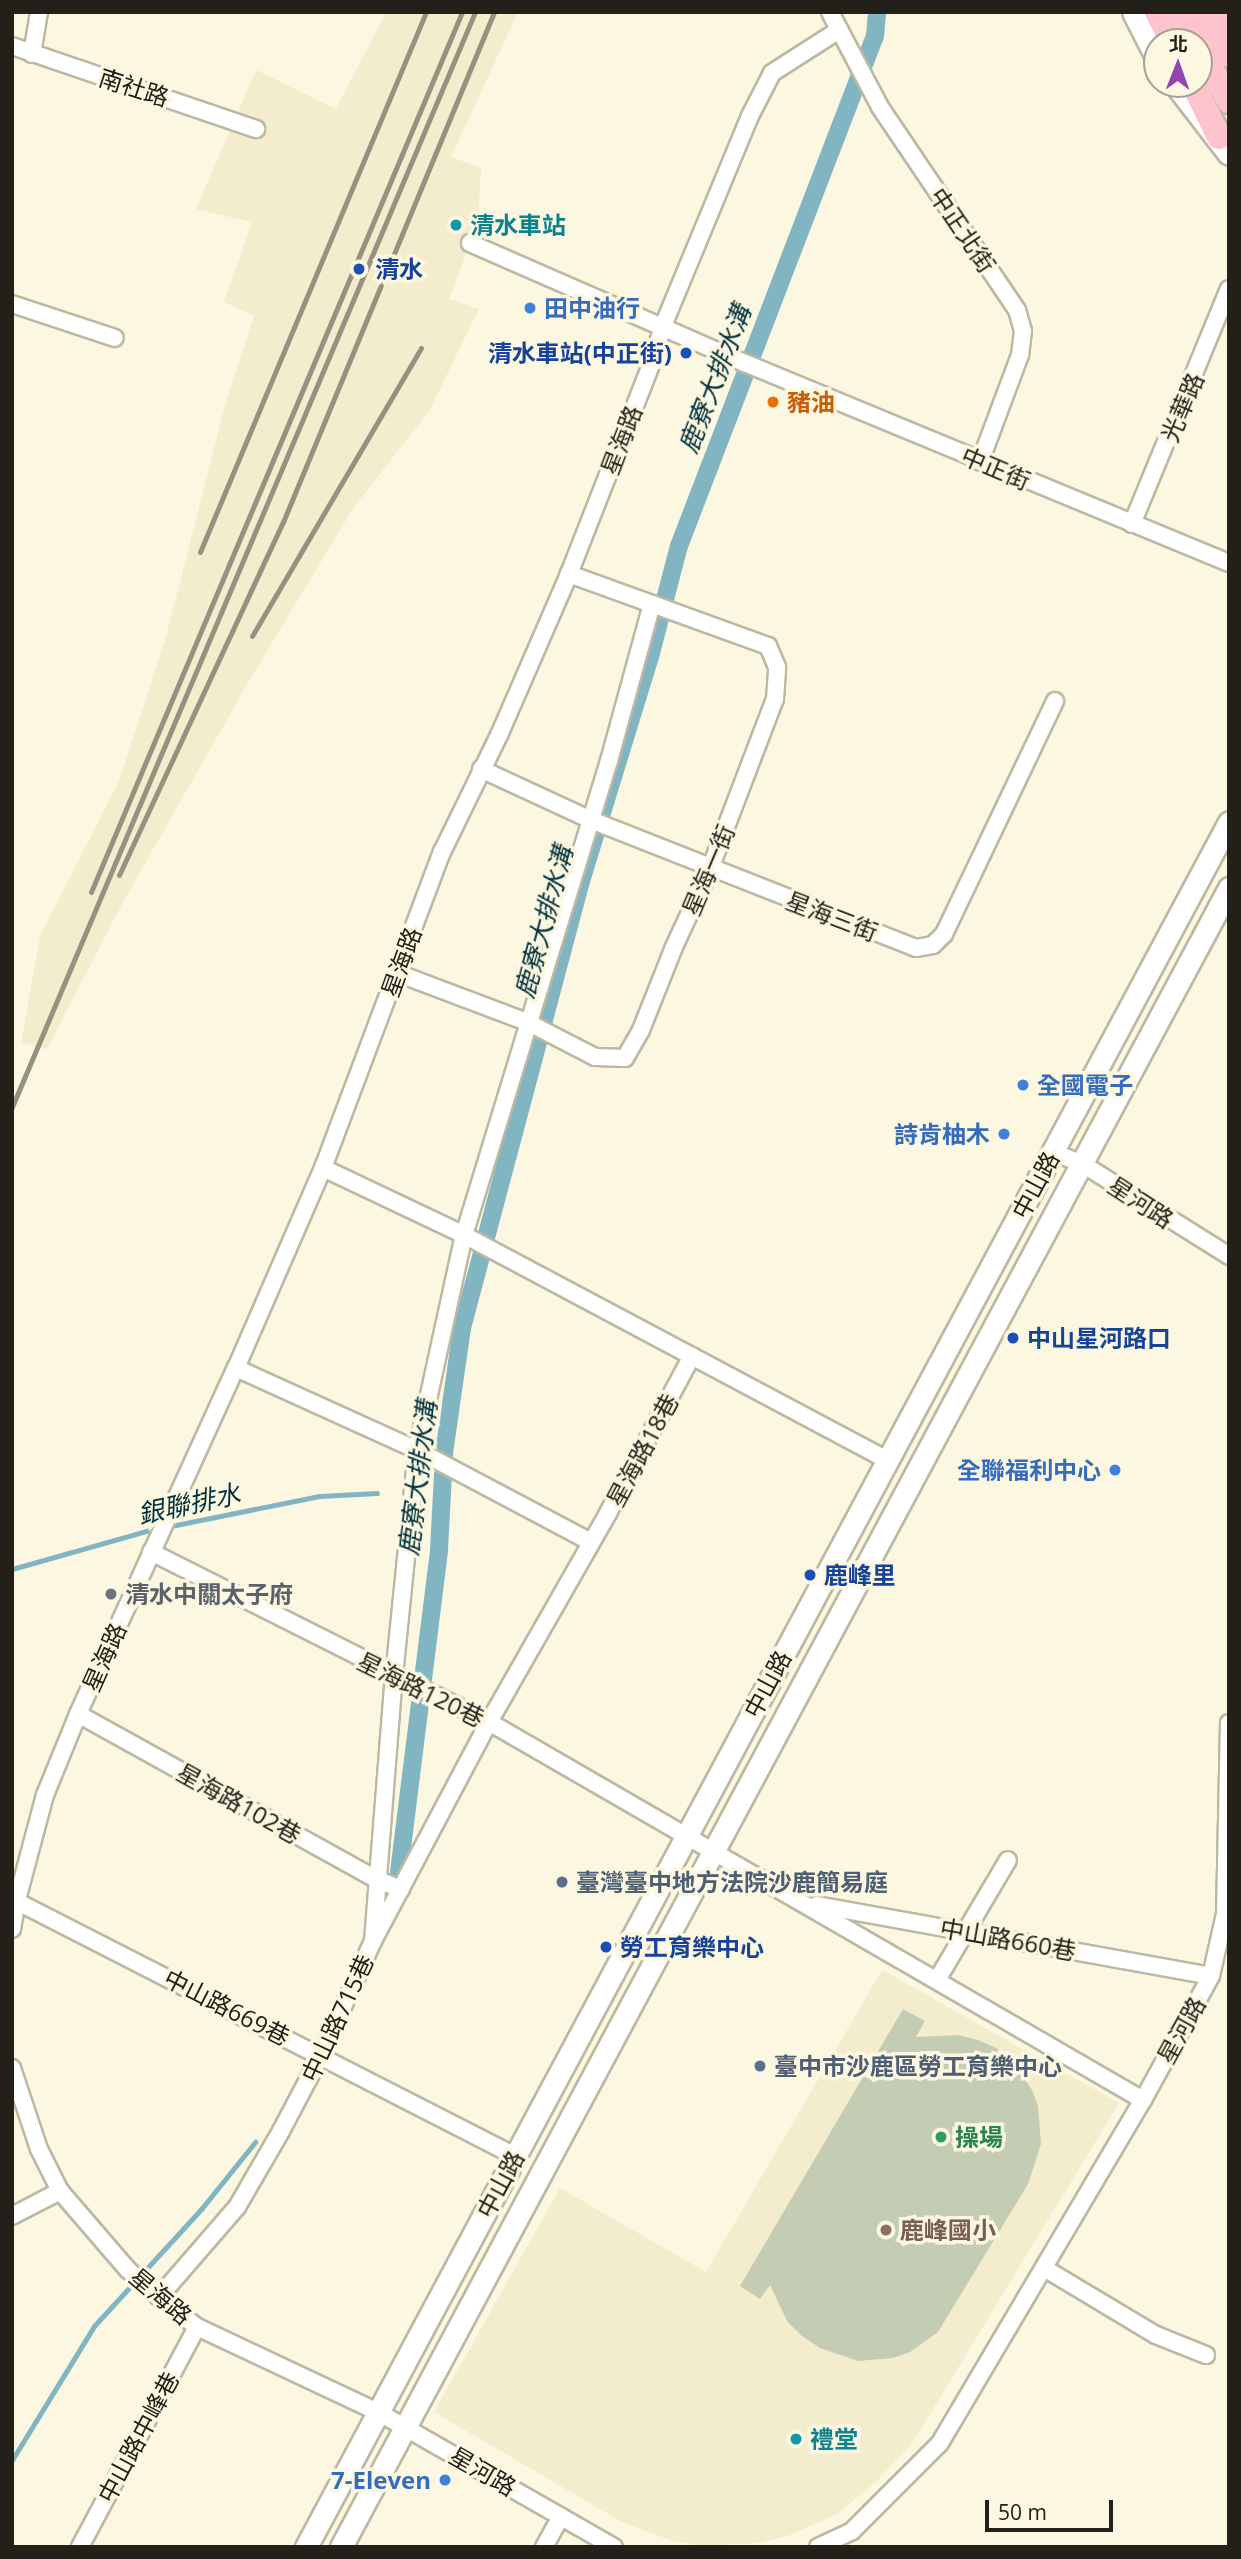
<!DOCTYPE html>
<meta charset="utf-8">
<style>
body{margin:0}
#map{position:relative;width:1241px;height:2559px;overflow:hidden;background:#fcf7e0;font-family:"Open Sans","Noto Sans TC",sans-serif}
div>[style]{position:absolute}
.built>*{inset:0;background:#f3edce}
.green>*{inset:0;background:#c4cdb4}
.stream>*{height:5px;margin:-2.5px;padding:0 2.5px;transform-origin:2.5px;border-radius:2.5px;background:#82b5c2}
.canal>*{height:18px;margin:-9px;padding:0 9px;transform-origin:9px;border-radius:9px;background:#82b5c2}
.roads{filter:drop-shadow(2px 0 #bcb8a2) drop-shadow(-2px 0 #bcb8a2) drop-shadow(0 2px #bcb8a2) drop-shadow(0 -2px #bcb8a2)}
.street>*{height:16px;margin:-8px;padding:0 8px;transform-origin:8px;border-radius:8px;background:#fff}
.secondary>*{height:21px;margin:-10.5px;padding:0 10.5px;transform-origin:10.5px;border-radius:10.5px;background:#fff}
.primary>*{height:24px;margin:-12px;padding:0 12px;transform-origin:12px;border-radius:12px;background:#fdc4ce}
.rail>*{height:5px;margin:-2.5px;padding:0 2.5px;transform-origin:2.5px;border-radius:2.5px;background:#969282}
.dots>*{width:19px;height:19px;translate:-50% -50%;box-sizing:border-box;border:4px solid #fcf7e0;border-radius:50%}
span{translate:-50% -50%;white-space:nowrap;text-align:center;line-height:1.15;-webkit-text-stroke:7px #fcf7e0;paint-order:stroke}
.street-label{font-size:24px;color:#222018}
.culture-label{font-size:24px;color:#0d838f;font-weight:700}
.left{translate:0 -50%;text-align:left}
.transit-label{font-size:24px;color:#164399;font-weight:700}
.right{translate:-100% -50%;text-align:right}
.shop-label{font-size:24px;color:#366cbe;font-weight:700}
.food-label{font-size:24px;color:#c56008;font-weight:700}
.worship-label{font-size:24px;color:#5b616d;font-weight:700}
.service-label{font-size:24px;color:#4e5e75;font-weight:700}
.leisure-label{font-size:24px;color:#27864d;font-weight:700}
.education-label{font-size:24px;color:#785e54;font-weight:700}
.water-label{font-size:26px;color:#00313b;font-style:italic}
.frame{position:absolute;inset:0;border:14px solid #222018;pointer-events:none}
.north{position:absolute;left:1143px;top:28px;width:70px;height:70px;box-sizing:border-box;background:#fcf7e0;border:2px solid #a5a190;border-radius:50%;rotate:1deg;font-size:19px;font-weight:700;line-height:28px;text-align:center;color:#222018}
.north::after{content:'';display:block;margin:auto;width:24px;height:32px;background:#9443b3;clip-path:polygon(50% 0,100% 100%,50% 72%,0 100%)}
.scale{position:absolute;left:985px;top:2500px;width:128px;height:32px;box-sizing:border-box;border:4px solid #222018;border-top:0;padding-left:9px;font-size:21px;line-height:24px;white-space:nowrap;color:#222018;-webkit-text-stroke:5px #fcf7e0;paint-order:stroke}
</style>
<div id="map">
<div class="built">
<div style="clip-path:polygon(386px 12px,518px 12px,451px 157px,481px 168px,478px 222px,449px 299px,479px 309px,429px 411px,354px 507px,245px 688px,122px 904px,47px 1049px,21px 1043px,40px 936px,119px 781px,166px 637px,225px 405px,254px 316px,224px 302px,252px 222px,196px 209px,256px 70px,336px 109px)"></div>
<div style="clip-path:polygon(882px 1970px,1119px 2103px,913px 2442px,876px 2482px,837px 2514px,790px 2535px,759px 2543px,699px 2546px,670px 2540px,622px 2522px,434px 2412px,560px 2188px,706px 2272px)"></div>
</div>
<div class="green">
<div style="clip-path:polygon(903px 2009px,925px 2021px,916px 2037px,958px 2035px,978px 2040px,996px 2048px,1011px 2060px,1032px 2090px,1038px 2106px,1041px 2144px,1028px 2184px,938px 2332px,910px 2352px,893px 2358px,858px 2361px,820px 2348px,802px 2336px,787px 2321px,770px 2285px,760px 2299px,740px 2286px)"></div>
</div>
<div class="stream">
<div style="left:12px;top:1569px;width:139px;rotate:-15.8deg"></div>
<div style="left:146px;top:1531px;width:177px;rotate:-11.4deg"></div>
<div style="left:320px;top:1496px;width:57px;rotate:-3deg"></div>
<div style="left:12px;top:2460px;width:157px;rotate:-58.5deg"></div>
<div style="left:94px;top:2326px;width:160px;rotate:-47.5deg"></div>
<div style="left:202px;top:2208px;width:85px;rotate:-51.2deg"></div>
</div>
<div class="canal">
<div style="left:398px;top:1880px;width:333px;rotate:-82.9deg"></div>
<div style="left:439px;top:1550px;width:97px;rotate:-87deg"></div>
<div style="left:444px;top:1453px;width:126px;rotate:-81.8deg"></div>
<div style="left:462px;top:1328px;width:463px;rotate:-75.1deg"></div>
<div style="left:581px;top:881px;width:234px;rotate:-72.9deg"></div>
<div style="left:650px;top:657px;width:115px;rotate:-75.4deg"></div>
<div style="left:679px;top:546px;width:546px;rotate:-68.98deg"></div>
<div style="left:875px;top:36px;width:24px;rotate:-85deg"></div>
</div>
<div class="roads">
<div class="street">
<div style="left:830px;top:12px;width:107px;rotate:62.2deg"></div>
<div style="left:880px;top:107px;width:245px;rotate:56deg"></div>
<div style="left:1017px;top:310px;width:22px;rotate:74deg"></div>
<div style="left:1023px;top:331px;width:24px;rotate:97deg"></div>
<div style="left:1020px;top:355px;width:114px;rotate:110.5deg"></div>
<div style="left:12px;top:46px;width:258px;rotate:18.8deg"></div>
<div style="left:32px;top:54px;width:43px;rotate:-80.5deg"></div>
<div style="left:470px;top:243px;width:300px;rotate:23.6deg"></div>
<div style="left:745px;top:363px;width:524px;rotate:22.45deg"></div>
<div style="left:12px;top:304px;width:108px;rotate:18.3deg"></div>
<div style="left:1132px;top:524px;width:254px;rotate:-67.6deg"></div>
<div style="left:481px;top:769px;width:121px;rotate:24.9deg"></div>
<div style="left:591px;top:820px;width:349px;rotate:21.5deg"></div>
<div style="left:916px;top:948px;width:17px;rotate:-10deg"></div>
<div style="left:933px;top:945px;width:16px;rotate:-45deg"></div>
<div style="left:944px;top:934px;width:258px;rotate:-64.5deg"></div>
<div style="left:397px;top:973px;width:141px;rotate:20.7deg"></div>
<div style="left:529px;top:1023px;width:74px;rotate:27.3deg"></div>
<div style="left:595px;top:1057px;width:30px;rotate:2deg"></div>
<div style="left:625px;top:1058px;width:32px;rotate:-60deg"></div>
<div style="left:641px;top:1030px;width:89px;rotate:-68.3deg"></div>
<div style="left:674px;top:947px;width:86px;rotate:-65.2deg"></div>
<div style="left:710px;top:869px;width:182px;rotate:-69.1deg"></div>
<div style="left:775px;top:699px;width:32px;rotate:-86deg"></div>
<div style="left:777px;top:667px;width:23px;rotate:-113deg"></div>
<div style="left:768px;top:646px;width:212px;rotate:-160.1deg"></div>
<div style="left:1052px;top:1152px;width:31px;rotate:21deg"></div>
<div style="left:1081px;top:1163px;width:175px;rotate:32.1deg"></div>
<div style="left:323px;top:1168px;width:156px;rotate:25.4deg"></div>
<div style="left:464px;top:1235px;width:479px;rotate:28deg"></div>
<div style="left:236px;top:1368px;width:199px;rotate:24.4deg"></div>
<div style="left:417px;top:1450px;width:197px;rotate:27.9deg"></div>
<div style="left:151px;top:1552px;width:378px;rotate:26.7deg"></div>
<div style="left:489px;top:1722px;width:755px;rotate:30.03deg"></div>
<div style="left:78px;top:1714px;width:341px;rotate:29deg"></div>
<div style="left:376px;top:1879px;width:27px;rotate:22deg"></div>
<div style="left:12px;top:1899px;width:565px;rotate:27.06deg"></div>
<div style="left:817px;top:1905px;width:400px;rotate:10.2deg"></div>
<div style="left:12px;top:1929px;width:29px;rotate:-80deg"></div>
<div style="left:17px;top:1900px;width:109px;rotate:-75.1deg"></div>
<div style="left:45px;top:1795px;width:87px;rotate:-67.8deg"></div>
<div style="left:78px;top:1714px;width:380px;rotate:-65.5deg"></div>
<div style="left:236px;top:1368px;width:218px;rotate:-66.5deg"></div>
<div style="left:323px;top:1168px;width:338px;rotate:-69.4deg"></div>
<div style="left:442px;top:852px;width:132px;rotate:-64deg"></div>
<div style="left:500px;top:733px;width:173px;rotate:-66.5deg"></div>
<div style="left:569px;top:574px;width:228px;rotate:-68.6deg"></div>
<div style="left:652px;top:362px;width:38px;rotate:-73deg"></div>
<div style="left:663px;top:326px;width:227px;rotate:-67.5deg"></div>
<div style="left:750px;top:116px;width:48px;rotate:-62.9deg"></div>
<div style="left:772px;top:73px;width:80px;rotate:-32.7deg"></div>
<div style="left:373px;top:1941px;width:266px;rotate:-85.5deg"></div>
<div style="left:394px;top:1676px;width:227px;rotate:-84.2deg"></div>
<div style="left:417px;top:1450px;width:220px;rotate:-77.7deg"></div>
<div style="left:464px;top:1235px;width:496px;rotate:-73deg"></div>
<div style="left:609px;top:761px;width:163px;rotate:-74.7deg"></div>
<div style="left:937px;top:1980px;width:139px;rotate:-59.4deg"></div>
<div style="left:12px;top:2068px;width:85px;rotate:71.6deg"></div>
<div style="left:39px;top:2149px;width:47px;rotate:63.4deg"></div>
<div style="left:60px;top:2191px;width:103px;rotate:49.3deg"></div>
<div style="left:127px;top:2269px;width:43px;rotate:41.2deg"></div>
<div style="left:159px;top:2297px;width:48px;rotate:38.3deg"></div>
<div style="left:197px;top:2327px;width:200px;rotate:25.2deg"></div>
<div style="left:378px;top:2412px;width:272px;rotate:29.8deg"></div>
<div style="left:12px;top:2216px;width:54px;rotate:-27.5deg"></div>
<div style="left:1044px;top:2268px;width:131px;rotate:30.9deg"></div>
<div style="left:1156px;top:2335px;width:54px;rotate:21.8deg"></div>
<div style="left:159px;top:2297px;width:119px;rotate:-49.1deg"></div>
<div style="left:237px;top:2207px;width:88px;rotate:-59.9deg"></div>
<div style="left:281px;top:2131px;width:86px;rotate:-62.2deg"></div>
<div style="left:321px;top:2055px;width:125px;rotate:-65.5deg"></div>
<div style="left:373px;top:1941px;width:248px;rotate:-62.1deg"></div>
<div style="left:489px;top:1722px;width:241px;rotate:-60.3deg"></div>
<div style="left:608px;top:1513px;width:178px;rotate:-61.9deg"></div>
<div style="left:80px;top:2547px;width:249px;rotate:-62deg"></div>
<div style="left:544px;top:2547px;width:35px;rotate:-61deg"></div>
<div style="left:818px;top:2547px;width:38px;rotate:-25deg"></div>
<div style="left:852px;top:2531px;width:124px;rotate:-45deg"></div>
<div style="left:940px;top:2443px;width:399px;rotate:-59.4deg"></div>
<div style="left:1143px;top:2100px;width:141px;rotate:-61.3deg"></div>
<div style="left:1211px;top:1976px;width:64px;rotate:-77.3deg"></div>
<div style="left:1225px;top:1914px;width:191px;rotate:-88.8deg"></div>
</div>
<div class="secondary">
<div style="left:1133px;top:12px;width:53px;rotate:62.9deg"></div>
<div style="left:1175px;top:84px;width:88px;rotate:52.4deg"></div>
<div style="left:306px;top:2547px;width:1956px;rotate:-61.85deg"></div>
<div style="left:341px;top:2547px;width:1882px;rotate:-61.84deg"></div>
</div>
<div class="primary">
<div style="left:1157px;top:12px;width:34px;rotate:63deg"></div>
<div style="left:1180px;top:12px;width:34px;rotate:60deg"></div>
<div style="left:1205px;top:12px;width:49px;rotate:60.8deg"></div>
<div style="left:1227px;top:12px;width:4px;rotate:63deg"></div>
<div style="left:1199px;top:46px;width:63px;rotate:61.4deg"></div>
<div style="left:1193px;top:84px;width:59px;rotate:63.9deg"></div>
</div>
</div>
<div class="rail">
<div style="left:200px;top:552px;width:585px;rotate:-67.29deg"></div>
<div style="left:252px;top:636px;width:334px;rotate:-59.6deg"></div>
<div style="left:119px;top:875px;width:389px;rotate:-65.1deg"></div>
<div style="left:283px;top:522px;width:552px;rotate:-67.52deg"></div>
<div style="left:91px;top:892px;width:955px;rotate:-67.14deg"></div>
<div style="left:12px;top:1107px;width:1189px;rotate:-67.08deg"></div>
</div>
<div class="dots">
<div style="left:456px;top:225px;background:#0f9aa8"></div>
<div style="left:359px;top:269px;background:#1a4fb4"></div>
<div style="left:530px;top:308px;background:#3f7fe0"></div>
<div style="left:686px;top:353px;background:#1a4fb4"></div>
<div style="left:773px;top:402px;background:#e8710a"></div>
<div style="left:1023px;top:1085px;background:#3f7fe0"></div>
<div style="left:1004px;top:1134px;background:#3f7fe0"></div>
<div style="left:1013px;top:1338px;background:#1a4fb4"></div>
<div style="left:1115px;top:1470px;background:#3f7fe0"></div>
<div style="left:810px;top:1575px;background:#1a4fb4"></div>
<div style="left:111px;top:1594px;background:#6b7280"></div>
<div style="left:562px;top:1882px;background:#5c6f8a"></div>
<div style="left:606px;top:1947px;background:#1a4fb4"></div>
<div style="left:760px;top:2066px;background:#5c6f8a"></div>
<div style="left:941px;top:2137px;background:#2e9e5b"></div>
<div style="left:886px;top:2230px;background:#8d6e63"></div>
<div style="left:796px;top:2439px;background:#0f9aa8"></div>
<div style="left:445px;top:2480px;background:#3f7fe0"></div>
</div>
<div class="street-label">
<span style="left:134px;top:87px;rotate:18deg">南社路</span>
<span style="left:963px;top:230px;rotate:56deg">中正北街</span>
<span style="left:1182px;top:407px;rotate:-67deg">光華路</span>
<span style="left:621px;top:440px;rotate:-69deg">星海路</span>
<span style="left:996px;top:468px;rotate:23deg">中正街</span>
<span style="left:708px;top:870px;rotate:-67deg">星海一街</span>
<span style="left:832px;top:916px;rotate:21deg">星海三街</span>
<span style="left:401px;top:962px;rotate:-70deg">星海路</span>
<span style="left:1035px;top:1185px;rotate:-62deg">中山路</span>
<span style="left:1141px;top:1202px;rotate:33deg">星河路</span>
<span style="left:642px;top:1450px;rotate:-62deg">星海路18巷</span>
<span style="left:104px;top:1657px;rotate:-66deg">星海路</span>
<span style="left:767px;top:1684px;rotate:-62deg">中山路</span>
<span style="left:421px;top:1689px;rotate:26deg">星海路120巷</span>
<span style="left:239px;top:1803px;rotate:29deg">星海路102巷</span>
<span style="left:1008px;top:1939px;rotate:10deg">中山路660巷</span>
<span style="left:227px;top:2007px;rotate:27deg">中山路669巷</span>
<span style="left:337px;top:2018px;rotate:-65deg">中山路715巷</span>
<span style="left:1181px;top:2030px;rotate:-61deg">星河路</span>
<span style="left:500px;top:2184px;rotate:-62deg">中山路</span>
<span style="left:161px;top:2296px;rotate:40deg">星海路</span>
<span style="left:138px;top:2437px;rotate:-62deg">中山路中峰巷</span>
<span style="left:483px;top:2471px;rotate:30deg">星河路</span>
</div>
<div class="culture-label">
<span class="left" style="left:470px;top:225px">清水車站</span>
<span class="left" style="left:810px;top:2439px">禮堂</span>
</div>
<div class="transit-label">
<span class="left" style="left:375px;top:269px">清水</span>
<span class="right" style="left:672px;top:353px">清水車站(中正街)</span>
<span class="left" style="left:1027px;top:1338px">中山星河路口</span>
<span class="left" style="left:824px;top:1575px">鹿峰里</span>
<span class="left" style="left:620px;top:1947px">勞工育樂中心</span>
</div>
<div class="shop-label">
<span class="left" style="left:544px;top:308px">田中油行</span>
<span class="left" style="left:1037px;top:1085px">全國電子</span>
<span class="right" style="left:990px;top:1134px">詩肯柚木</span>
<span class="right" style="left:1101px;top:1470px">全聯福利中心</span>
<span class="right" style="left:431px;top:2480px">7-Eleven</span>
</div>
<div class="food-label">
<span class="left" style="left:787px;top:402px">豬油</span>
</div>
<div class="worship-label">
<span class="left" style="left:125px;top:1594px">清水中關太子府</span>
</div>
<div class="service-label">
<span class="left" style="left:576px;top:1882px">臺灣臺中地方法院沙鹿簡易庭</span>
<span class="left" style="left:774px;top:2066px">臺中市沙鹿區勞工育樂中心</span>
</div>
<div class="leisure-label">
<span class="left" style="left:955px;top:2137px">操場</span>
</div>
<div class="education-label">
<span class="left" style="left:900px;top:2230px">鹿峰國小</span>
</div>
<div class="water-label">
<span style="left:715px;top:379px;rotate:-69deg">鹿寮大排水溝</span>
<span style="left:544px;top:922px;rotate:-75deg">鹿寮大排水溝</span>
<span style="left:418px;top:1478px;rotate:-83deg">鹿寮大排水溝</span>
<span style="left:189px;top:1504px;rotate:-12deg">銀聯排水</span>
</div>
<div class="frame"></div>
<div class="north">北</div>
<div class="scale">50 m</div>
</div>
